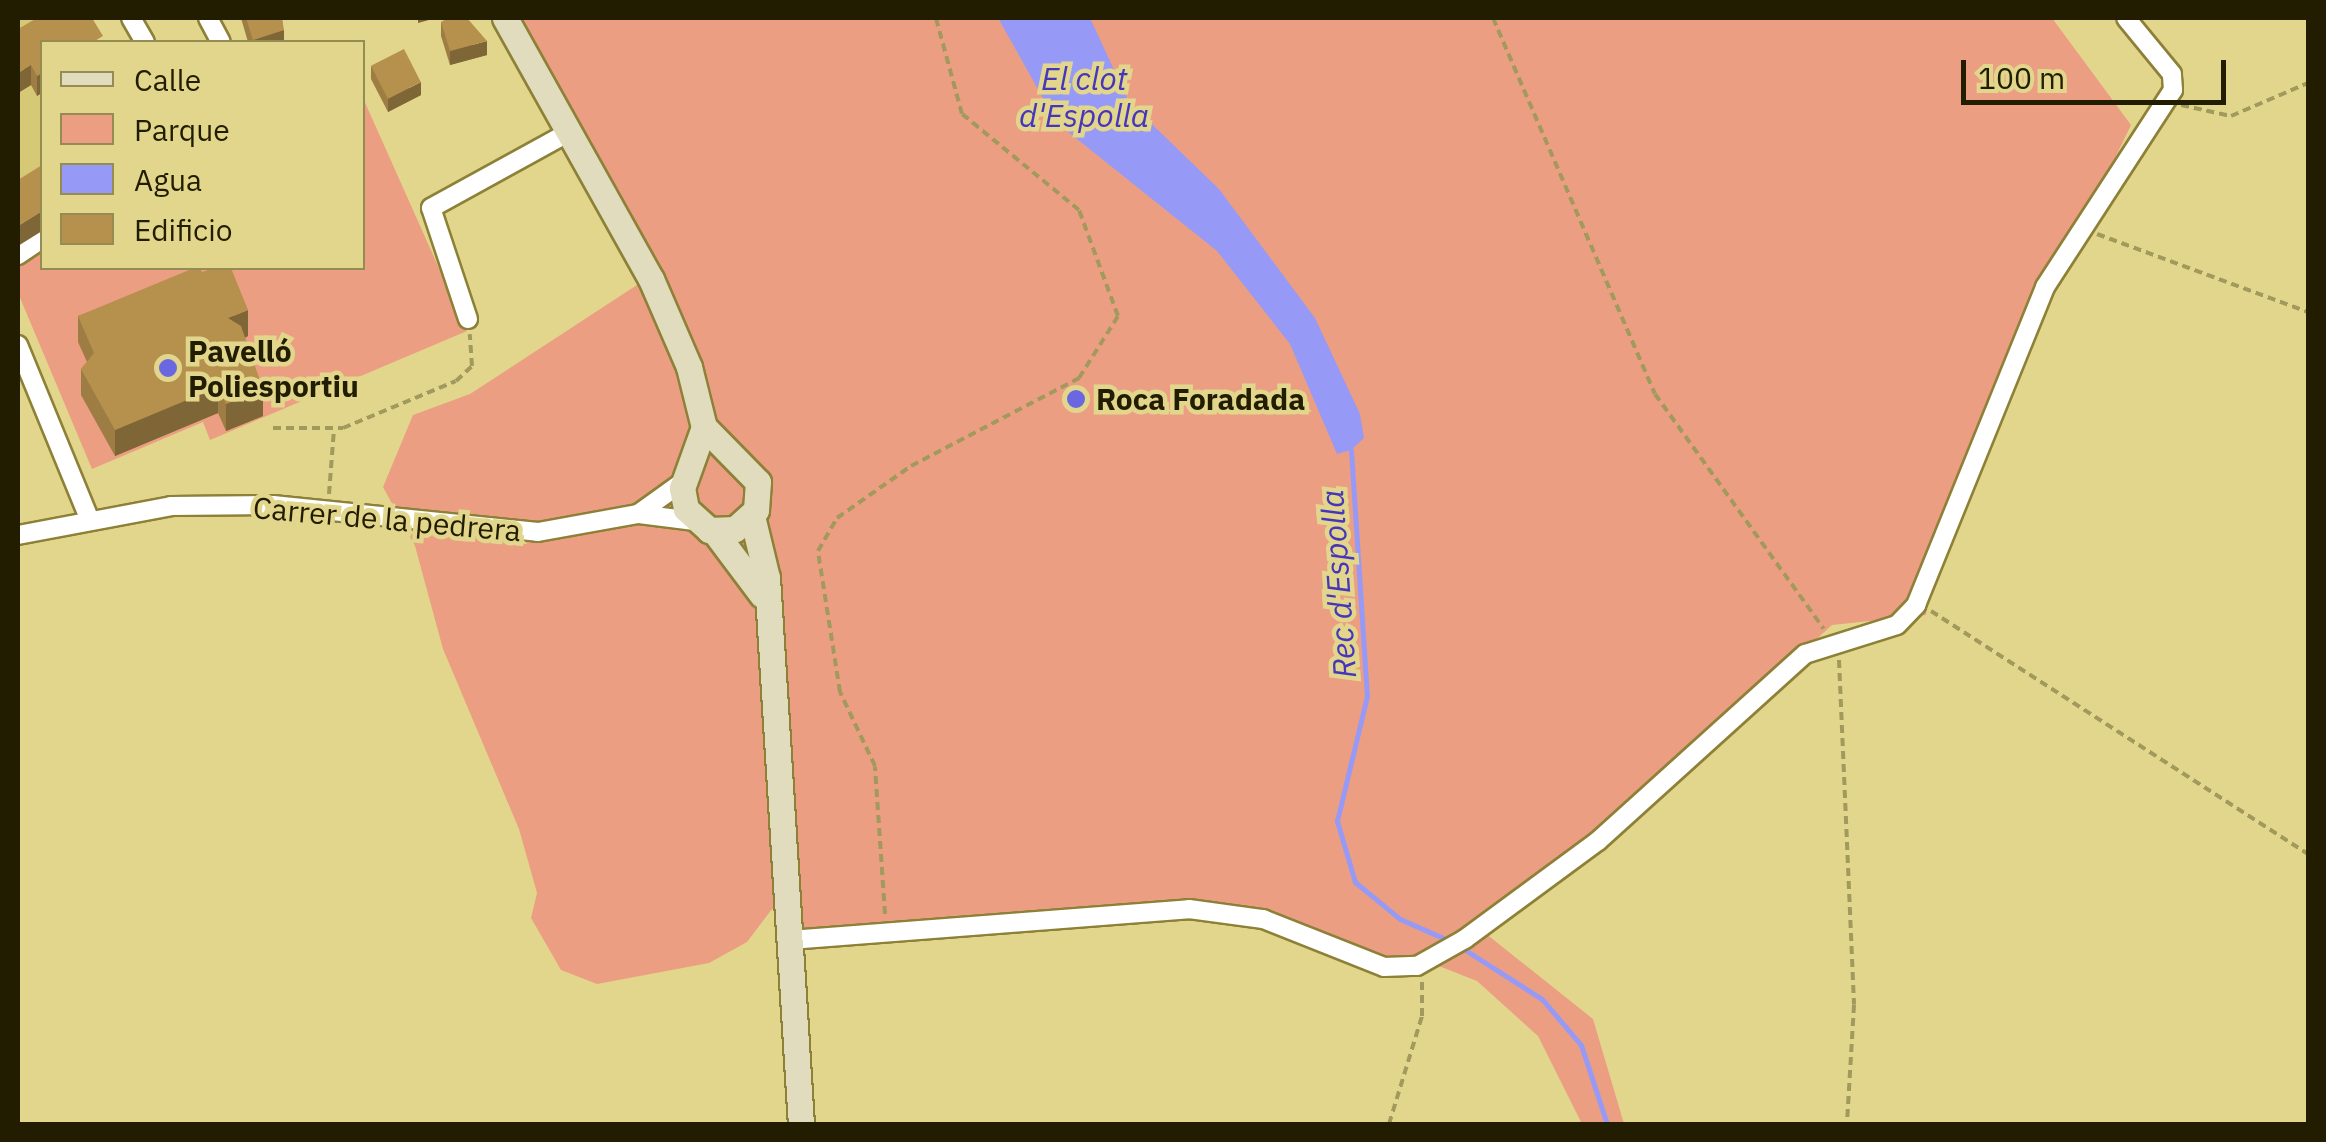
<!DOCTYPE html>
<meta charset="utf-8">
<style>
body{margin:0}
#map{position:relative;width:2326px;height:1142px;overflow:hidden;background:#e1d68b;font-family:"IBM Plex Sans",sans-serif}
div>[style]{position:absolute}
.built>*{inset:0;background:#d6c975}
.green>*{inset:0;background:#ec9e82}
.water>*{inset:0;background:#969af6}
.stream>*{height:5px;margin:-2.5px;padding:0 2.5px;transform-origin:2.5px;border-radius:2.5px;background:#969af6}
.path>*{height:4px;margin-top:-2px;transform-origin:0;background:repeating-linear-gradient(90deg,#a2995d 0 8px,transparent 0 13px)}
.roads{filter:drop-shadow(2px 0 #8d8137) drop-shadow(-2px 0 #8d8137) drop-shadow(0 2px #8d8137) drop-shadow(0 -2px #8d8137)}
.street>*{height:18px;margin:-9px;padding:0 9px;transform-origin:9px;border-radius:9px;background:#fff}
.secondary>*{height:25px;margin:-12.5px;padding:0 12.5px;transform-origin:12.5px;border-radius:12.5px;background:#e0dcbd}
.wall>*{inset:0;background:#9d7d43}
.shaded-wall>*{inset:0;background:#7f6637}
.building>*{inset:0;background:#b6914e;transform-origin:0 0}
.dots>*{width:28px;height:28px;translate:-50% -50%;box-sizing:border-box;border:5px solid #e1d68b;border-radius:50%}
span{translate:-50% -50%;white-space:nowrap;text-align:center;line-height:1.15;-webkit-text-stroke:9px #e1d68b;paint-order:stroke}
.poi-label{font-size:30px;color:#221d00;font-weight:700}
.left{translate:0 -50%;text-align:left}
.street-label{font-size:30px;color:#221d00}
.water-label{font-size:32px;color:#4735bb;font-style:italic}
.frame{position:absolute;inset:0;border:20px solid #221d00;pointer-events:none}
.legend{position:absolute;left:40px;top:40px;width:325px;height:230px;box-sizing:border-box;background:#e1d68b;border:2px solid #958c53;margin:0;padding:12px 18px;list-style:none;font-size:30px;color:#221d00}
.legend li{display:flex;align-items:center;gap:20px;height:50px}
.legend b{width:50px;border:2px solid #958c53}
.scale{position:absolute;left:1961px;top:60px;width:265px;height:45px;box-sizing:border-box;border:5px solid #221d00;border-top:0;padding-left:12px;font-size:30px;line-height:35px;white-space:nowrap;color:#221d00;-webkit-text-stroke:8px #e1d68b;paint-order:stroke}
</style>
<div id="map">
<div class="built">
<div style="clip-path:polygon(18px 18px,80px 18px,42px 42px,42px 238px,18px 253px)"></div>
</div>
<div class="green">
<div style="clip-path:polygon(503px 18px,2052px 18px,2131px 125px,1934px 531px,1926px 615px,1832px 625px,1564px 867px,1475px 925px,1593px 1019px,1624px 1124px,1582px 1124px,1538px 1036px,1477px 981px,1421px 959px,1402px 971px,1228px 912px,786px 941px,784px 914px,772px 909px,747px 942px,709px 963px,597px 984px,561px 970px,531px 918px,537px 893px,519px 829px,443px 649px,415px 546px,383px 487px,413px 415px,470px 394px,640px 283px)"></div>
<div style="clip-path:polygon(363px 98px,467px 331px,210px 440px,203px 422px,92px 469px,18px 293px,18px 261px,42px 249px,42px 268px,362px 268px)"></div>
</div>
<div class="water">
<div style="clip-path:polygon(998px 18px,1090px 18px,1129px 102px,1219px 189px,1315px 318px,1360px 414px,1364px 438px,1351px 450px,1337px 454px,1290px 344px,1217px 251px,1057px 123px)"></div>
</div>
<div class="stream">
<div style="left:1351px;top:450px;width:247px;rotate:86.3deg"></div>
<div style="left:1367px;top:696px;width:129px;rotate:103.5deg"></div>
<div style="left:1337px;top:821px;width:64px;rotate:73.6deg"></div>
<div style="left:1355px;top:882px;width:58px;rotate:39.4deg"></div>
<div style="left:1400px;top:919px;width:55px;rotate:23.7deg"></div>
<div style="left:1459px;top:946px;width:98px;rotate:32.6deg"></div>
<div style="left:1542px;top:999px;width:60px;rotate:49.7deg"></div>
<div style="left:1581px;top:1045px;width:83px;rotate:71.8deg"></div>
</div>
<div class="path">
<div style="left:1493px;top:18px;width:409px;rotate:66.7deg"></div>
<div style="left:1655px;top:394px;width:289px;rotate:54.3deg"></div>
<div style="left:2181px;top:105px;width:51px;rotate:12.4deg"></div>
<div style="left:2231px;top:116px;width:84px;rotate:-23.2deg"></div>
<div style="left:2097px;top:234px;width:225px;rotate:20.3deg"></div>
<div style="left:273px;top:428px;width:70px"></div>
<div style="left:343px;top:428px;width:122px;rotate:-22.6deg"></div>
<div style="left:456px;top:381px;width:22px;rotate:-43deg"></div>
<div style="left:472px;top:366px;width:32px;rotate:-94deg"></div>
<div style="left:329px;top:494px;width:65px;rotate:-85.6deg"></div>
<div style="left:1931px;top:611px;width:449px;rotate:32.8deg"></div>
<div style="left:1839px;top:660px;width:345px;rotate:87.5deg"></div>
<div style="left:1854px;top:1005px;width:119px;rotate:93.4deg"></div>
<div style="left:885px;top:914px;width:148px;rotate:-93.9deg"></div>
<div style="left:875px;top:766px;width:82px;rotate:-115.3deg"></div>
<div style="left:840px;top:692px;width:143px;rotate:-98.9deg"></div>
<div style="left:818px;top:551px;width:38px;rotate:-60deg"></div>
<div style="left:837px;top:518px;width:90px;rotate:-35.1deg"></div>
<div style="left:911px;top:466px;width:190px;rotate:-27.6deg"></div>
<div style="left:1079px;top:378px;width:73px;rotate:-57.8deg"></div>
<div style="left:1118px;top:316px;width:113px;rotate:-110.2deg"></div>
<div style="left:1079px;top:210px;width:151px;rotate:-140.6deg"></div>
<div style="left:962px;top:114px;width:99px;rotate:-105.2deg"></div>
<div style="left:1389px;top:1124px;width:113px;rotate:-73deg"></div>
<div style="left:1422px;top:1016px;width:37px;rotate:-90deg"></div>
</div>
<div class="roads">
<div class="street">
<div style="left:131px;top:18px;width:28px;rotate:60deg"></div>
<div style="left:208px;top:18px;width:27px;rotate:62deg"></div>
<div style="left:18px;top:255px;width:29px;rotate:-34deg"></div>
<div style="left:468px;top:319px;width:117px;rotate:-108.4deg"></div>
<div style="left:431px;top:208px;width:158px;rotate:-28.8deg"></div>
<div style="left:18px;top:345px;width:185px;rotate:67.7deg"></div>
<div style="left:638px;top:514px;width:56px;rotate:7.1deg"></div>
<div style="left:18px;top:535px;width:156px;rotate:-10.7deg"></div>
<div style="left:171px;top:506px;width:102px;rotate:-0.6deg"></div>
<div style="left:273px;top:505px;width:266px;rotate:5.8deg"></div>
<div style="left:538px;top:532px;width:102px;rotate:-10.2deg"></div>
<div style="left:638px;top:514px;width:57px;rotate:-35.7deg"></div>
<div style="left:790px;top:940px;width:400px;rotate:-4.4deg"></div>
<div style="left:1189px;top:909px;width:75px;rotate:7.7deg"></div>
<div style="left:1263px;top:919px;width:130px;rotate:21.6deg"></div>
<div style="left:1384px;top:967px;width:33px;rotate:-2deg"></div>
<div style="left:1417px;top:966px;width:55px;rotate:-29.4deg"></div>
<div style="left:1465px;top:939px;width:165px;rotate:-36.4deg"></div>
<div style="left:1598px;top:841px;width:279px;rotate:-42.1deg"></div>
<div style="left:1805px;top:654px;width:96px;rotate:-17.5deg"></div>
<div style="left:1897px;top:625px;width:28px;rotate:-46deg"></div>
<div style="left:1916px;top:605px;width:343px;rotate:-67.9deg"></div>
<div style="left:2045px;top:287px;width:235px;rotate:-57deg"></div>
<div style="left:2173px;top:90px;width:16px;rotate:-94deg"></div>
<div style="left:2172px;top:74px;width:72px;rotate:-129.4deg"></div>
</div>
<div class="secondary">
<div style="left:505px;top:18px;width:299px;rotate:60.8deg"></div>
<div style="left:651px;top:279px;width:96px;rotate:66.6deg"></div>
<div style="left:689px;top:367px;width:62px;rotate:76deg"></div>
<div style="left:704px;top:427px;width:65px;rotate:109.8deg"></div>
<div style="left:682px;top:488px;width:21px;rotate:79deg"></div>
<div style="left:686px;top:509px;width:31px;rotate:42deg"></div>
<div style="left:709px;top:530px;width:26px;rotate:-2deg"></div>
<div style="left:735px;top:529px;width:28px;rotate:-42deg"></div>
<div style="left:756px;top:510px;width:28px;rotate:-86deg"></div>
<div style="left:758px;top:482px;width:77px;rotate:-134.5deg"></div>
<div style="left:752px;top:516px;width:64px;rotate:76.4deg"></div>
<div style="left:767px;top:578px;width:547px;rotate:86.44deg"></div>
<div style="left:714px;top:531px;width:80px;rotate:53.1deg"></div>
</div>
</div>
<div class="wall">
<div style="clip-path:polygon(37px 18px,103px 42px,37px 96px,31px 85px,18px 93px)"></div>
<div style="clip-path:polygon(241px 18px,282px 18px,284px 42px,248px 42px)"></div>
<div style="clip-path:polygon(441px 22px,487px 55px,450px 65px,441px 36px)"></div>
<div style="clip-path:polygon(371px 66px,421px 95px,388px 112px,371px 79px)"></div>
<div style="clip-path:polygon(202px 272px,248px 336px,245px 338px,263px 416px,226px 431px,218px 413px,115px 456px,81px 395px,81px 369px,87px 362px,78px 342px,78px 316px)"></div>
</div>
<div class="shaded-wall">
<div style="clip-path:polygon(418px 18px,436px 18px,418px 23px)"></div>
<div style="clip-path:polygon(284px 30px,284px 42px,253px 42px,253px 40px)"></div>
<div style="clip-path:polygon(487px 41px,487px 55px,450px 65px,450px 51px)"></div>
<div style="clip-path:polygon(31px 65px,31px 85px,18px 93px,18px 73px)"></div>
<div style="clip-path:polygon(42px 73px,42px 93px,37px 96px,37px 76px)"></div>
<div style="clip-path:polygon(421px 82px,421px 95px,388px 112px,388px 99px)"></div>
<div style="clip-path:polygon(42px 211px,42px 231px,18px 246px,18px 226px)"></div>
<div style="clip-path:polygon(248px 310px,248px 336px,228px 345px,228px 318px)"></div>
<div style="clip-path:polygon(218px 387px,218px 413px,115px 456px,115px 430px)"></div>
<div style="clip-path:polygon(263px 389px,263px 416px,226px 431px,226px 404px)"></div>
</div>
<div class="building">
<div style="clip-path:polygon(37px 18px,92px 18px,103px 36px,93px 42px,42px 42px,42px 73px,37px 76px,31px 65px,18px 73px,18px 29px)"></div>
<div style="clip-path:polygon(246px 18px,282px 18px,284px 30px,253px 40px)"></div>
<div style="clip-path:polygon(448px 18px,467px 18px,487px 41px,450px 51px,441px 22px)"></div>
<div style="left:404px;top:49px;width:37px;height:37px;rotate:63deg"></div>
<div style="clip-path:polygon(42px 165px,42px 211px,18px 226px,18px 180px)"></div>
<div style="clip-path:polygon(194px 268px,200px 268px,202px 272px,214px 268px,231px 268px,248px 310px,228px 318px,241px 326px,263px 389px,226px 404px,218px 387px,115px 430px,81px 369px,94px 353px,78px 316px)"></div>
</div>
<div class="dots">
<div style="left:168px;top:368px;background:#6b67e1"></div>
<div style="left:1076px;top:399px;background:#6b67e1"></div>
</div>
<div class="poi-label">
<span class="left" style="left:188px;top:368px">Pavelló<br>Poliesportiu</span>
<span class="left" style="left:1096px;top:399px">Roca Foradada</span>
</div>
<div class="street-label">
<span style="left:387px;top:519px;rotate:5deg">Carrer de la pedrera</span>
</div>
<div class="water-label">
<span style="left:1084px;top:97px">El clot<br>d'Espolla</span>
<span style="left:1338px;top:584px;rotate:-94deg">Rec d'Espolla</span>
</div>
<div class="frame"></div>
<ul class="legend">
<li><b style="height:12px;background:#e0dcbd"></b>Calle</li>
<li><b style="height:28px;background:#ec9e82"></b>Parque</li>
<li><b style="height:28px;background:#969af6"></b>Agua</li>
<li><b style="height:28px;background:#b6914e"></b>Edificio</li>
</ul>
<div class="scale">100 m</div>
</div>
